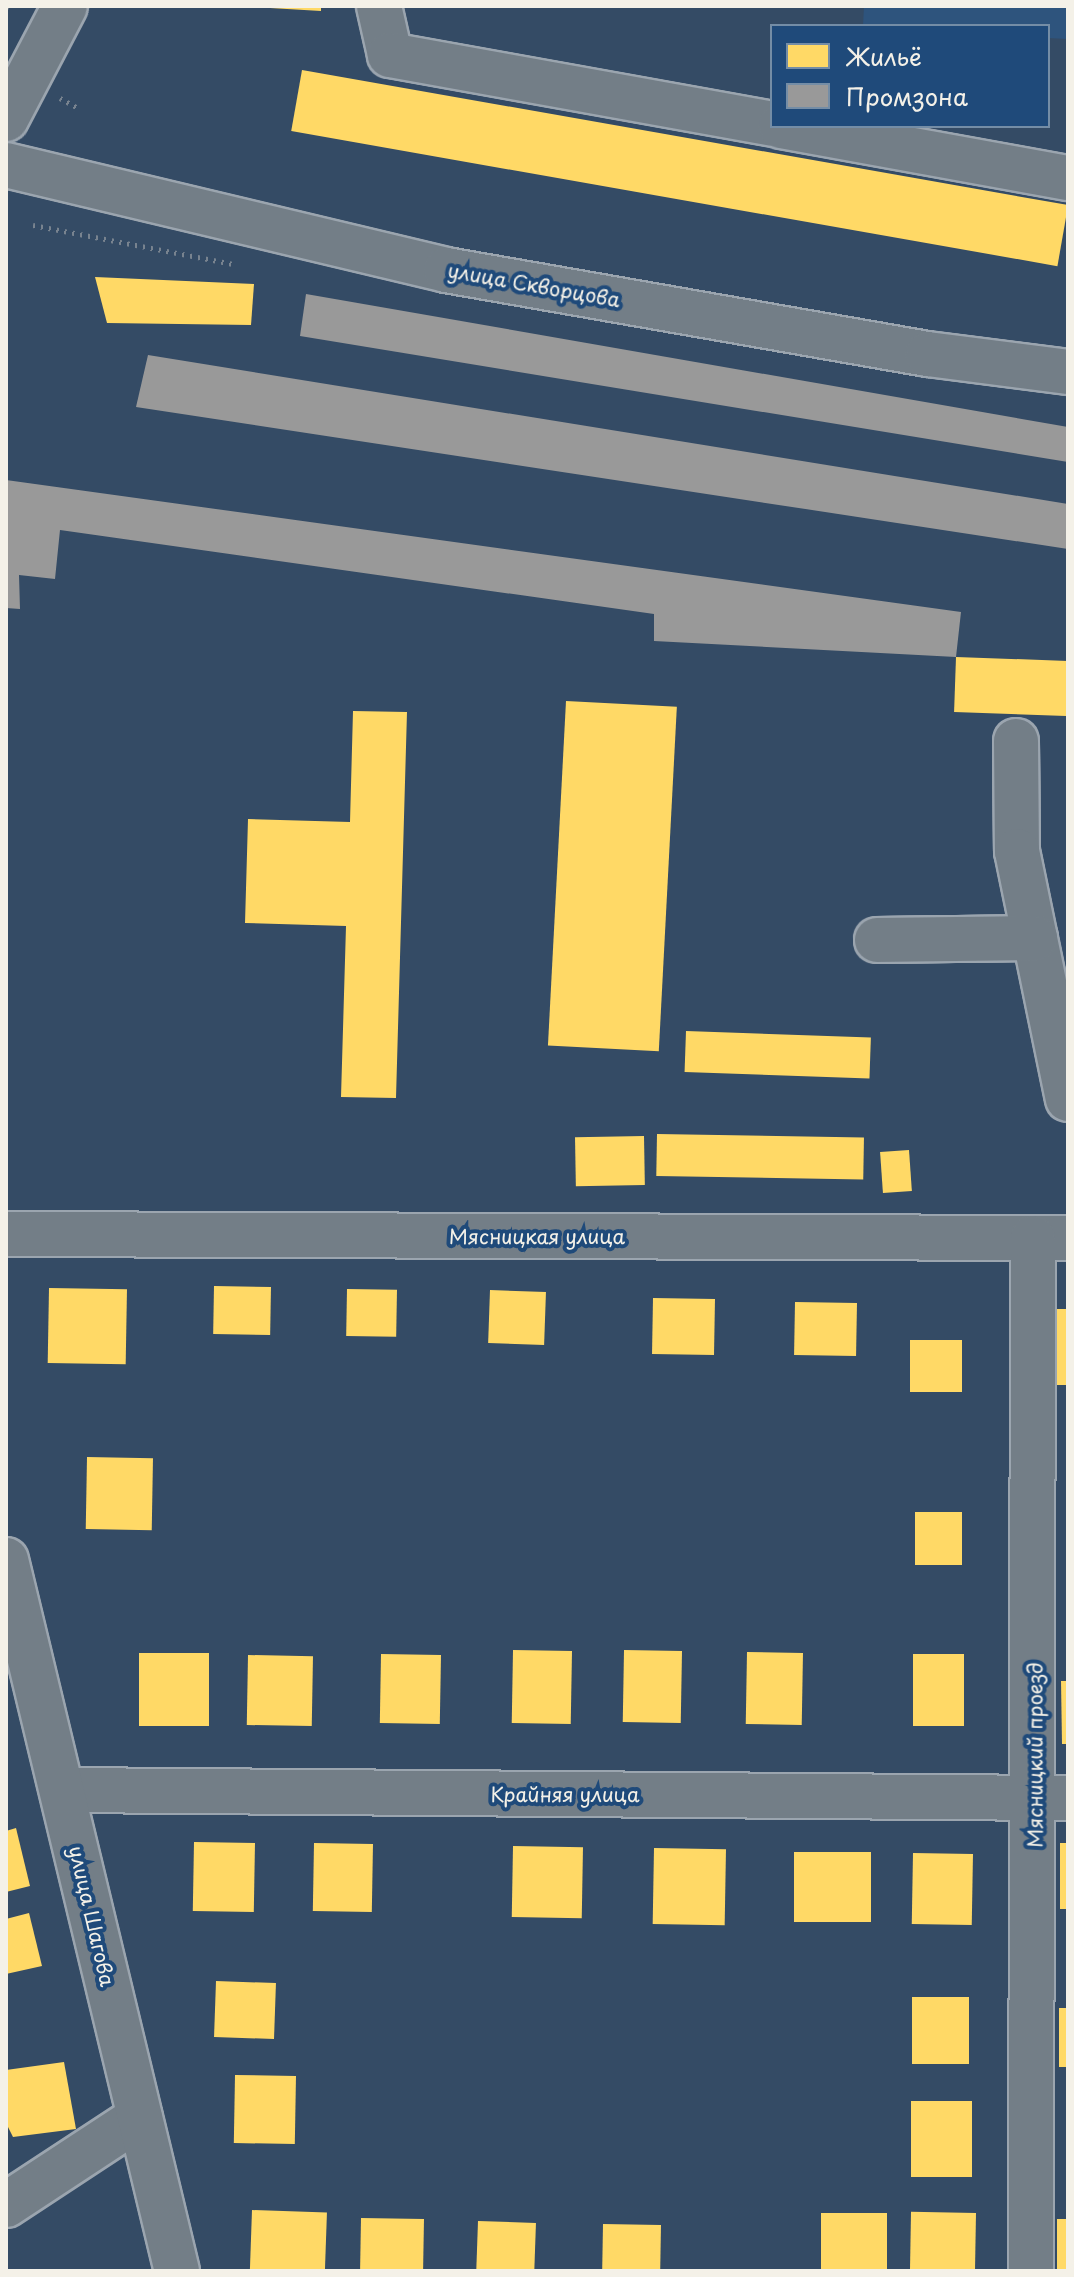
<!DOCTYPE html>
<meta charset="utf-8">
<style>
body{margin:0}
#map{position:relative;width:1074px;height:2277px;overflow:hidden;background:#344b65;font-family:"Playpen Sans",sans-serif}
div>[style]{position:absolute}
.built>*{inset:0;background:#2e547d}
.homes>*{inset:0;background:#ffd966;transform-origin:0 0}
.industry>*{inset:0;background:#999}
.path>*{height:5px;margin-top:-2.5px;transform-origin:0;background:repeating-linear-gradient(90deg,#78838f 0 2px,transparent 0 8px)}
.roads{filter:drop-shadow(2px 0 #9ba5af) drop-shadow(-2px 0 #9ba5af) drop-shadow(0 2px #9ba5af) drop-shadow(0 -2px #9ba5af)}
.minor>*{height:44px;margin:-22px;padding:0 22px;transform-origin:22px;border-radius:22px;background:#737e87}
.major>*{height:44px;margin:-22px;padding:0 22px;transform-origin:22px;border-radius:22px;background:#737e87}
span{translate:-50% -50%;white-space:nowrap;text-align:center;line-height:1.15;-webkit-text-stroke:8px #1f4a7a;paint-order:stroke}
.street-label{font-size:20px;color:#f4f1e8}
.frame{position:absolute;inset:0;border:8px solid #f4f1e8;pointer-events:none}
.legend{position:absolute;left:770px;top:24px;width:280px;height:104px;box-sizing:border-box;background:#1f4a7a;border:2px solid #748da6;margin:0;padding:10px 14px;list-style:none;font-size:24px;color:#f4f1e8}
.legend li{display:flex;align-items:center;gap:16px;height:40px}
.legend b{width:40px;border:2px solid #748da6}
</style>
<div id="map">
<div class="built">
<div style="clip-path:polygon(864px 6px,1068px 6px,1068px 39px,1048px 38px,1048px 26px,863px 26px)"></div>
</div>
<div class="homes">
<div style="clip-path:polygon(270px 6px,321px 6px,321px 11px,270px 8px)"></div>
<div style="left:302px;top:70px;width:778px;height:62px;rotate:10deg"></div>
<div style="clip-path:polygon(95px 277px,254px 284px,251px 325px,107px 323px)"></div>
<div style="left:956px;top:657px;width:112px;height:55px;rotate:2deg"></div>
<div style="left:566px;top:701px;width:111px;height:345px;rotate:3deg"></div>
<div style="clip-path:polygon(353px 711px,407px 712px,396px 1098px,341px 1097px,346px 926px,245px 923px,248px 819px,350px 822px)"></div>
<div style="left:686px;top:1031px;width:185px;height:41px;rotate:2deg"></div>
<div style="left:657px;top:1134px;width:207px;height:42px;rotate:1deg"></div>
<div style="left:644px;top:1136px;width:49px;height:69px;rotate:89deg"></div>
<div style="left:909px;top:1150px;width:41px;height:29px;rotate:86deg"></div>
<div style="left:214px;top:1286px;width:57px;height:48px;rotate:1deg"></div>
<div style="left:49px;top:1288px;width:78px;height:75px;rotate:1deg"></div>
<div style="left:347px;top:1289px;width:50px;height:47px;rotate:1deg"></div>
<div style="left:490px;top:1290px;width:56px;height:53px;rotate:2deg"></div>
<div style="left:653px;top:1298px;width:62px;height:56px;rotate:1deg"></div>
<div style="left:795px;top:1302px;width:62px;height:53px;rotate:1deg"></div>
<div style="left:1068px;top:1309px;width:76px;height:12px;rotate:90deg"></div>
<div style="left:910px;top:1340px;width:52px;height:52px"></div>
<div style="left:87px;top:1457px;width:66px;height:72px;rotate:1deg"></div>
<div style="left:915px;top:1512px;width:47px;height:53px"></div>
<div style="left:572px;top:1651px;width:73px;height:59px;rotate:91deg"></div>
<div style="left:682px;top:1651px;width:72px;height:58px;rotate:91deg"></div>
<div style="left:747px;top:1652px;width:56px;height:72px;rotate:1deg"></div>
<div style="left:139px;top:1653px;width:70px;height:73px"></div>
<div style="left:913px;top:1654px;width:51px;height:72px"></div>
<div style="left:248px;top:1655px;width:65px;height:70px;rotate:1deg"></div>
<div style="left:441px;top:1655px;width:69px;height:60px;rotate:91deg"></div>
<div style="clip-path:polygon(1061px 1681px,1068px 1681px,1068px 1744px,1062px 1744px)"></div>
<div style="clip-path:polygon(16px 1828px,30px 1886px,6px 1892px,6px 1831px)"></div>
<div style="left:194px;top:1842px;width:61px;height:69px;rotate:1deg"></div>
<div style="left:314px;top:1843px;width:59px;height:68px;rotate:1deg"></div>
<div style="left:1060px;top:1843px;width:8px;height:66px"></div>
<div style="left:513px;top:1846px;width:70px;height:71px;rotate:1deg"></div>
<div style="left:654px;top:1848px;width:72px;height:76px;rotate:1deg"></div>
<div style="left:794px;top:1852px;width:77px;height:70px"></div>
<div style="left:913px;top:1853px;width:60px;height:71px;rotate:1deg"></div>
<div style="clip-path:polygon(29px 1913px,42px 1966px,6px 1974px,6px 1919px)"></div>
<div style="left:216px;top:1981px;width:60px;height:56px;rotate:2deg"></div>
<div style="left:912px;top:1997px;width:57px;height:67px"></div>
<div style="left:1059px;top:2008px;width:9px;height:59px"></div>
<div style="clip-path:polygon(64px 2062px,76px 2129px,13px 2137px,6px 2123px,6px 2070px)"></div>
<div style="left:235px;top:2075px;width:61px;height:68px;rotate:1deg"></div>
<div style="left:911px;top:2101px;width:61px;height:76px"></div>
<div style="left:252px;top:2210px;width:75px;height:61px;rotate:2deg"></div>
<div style="left:887px;top:2213px;width:58px;height:66px;rotate:90deg"></div>
<div style="left:976px;top:2213px;width:58px;height:65px;rotate:91deg"></div>
<div style="left:361px;top:2218px;width:63px;height:53px;rotate:1deg"></div>
<div style="left:1057px;top:2219px;width:11px;height:52px"></div>
<div style="left:478px;top:2221px;width:58px;height:50px;rotate:2deg"></div>
<div style="left:603px;top:2224px;width:58px;height:47px;rotate:1deg"></div>
</div>
<div class="industry">
<div style="clip-path:polygon(306px 294px,1068px 427px,1068px 462px,300px 336px)"></div>
<div style="clip-path:polygon(148px 355px,1068px 504px,1068px 549px,136px 407px)"></div>
<div style="clip-path:polygon(6px 480px,961px 612px,956px 657px,654px 641px,654px 614px,60px 530px,55px 579px,19px 575px,20px 609px,6px 608px)"></div>
</div>
<div class="path">
<div style="left:6px;top:8px;width:2px;rotate:-63deg"></div>
<div style="left:60px;top:98px;width:23px;rotate:29deg"></div>
<div style="left:33px;top:225px;width:204px;rotate:11deg"></div>
</div>
<div class="roads">
<div class="minor">
<div style="left:379px;top:6px;width:50px;rotate:77.3deg"></div>
<div style="left:390px;top:55px;width:388px;rotate:10.2deg"></div>
<div style="left:781px;top:126px;width:292px;rotate:10.3deg"></div>
<div style="left:6px;top:165px;width:452px;rotate:13.4deg"></div>
<div style="left:446px;top:270px;width:489px;rotate:9.9deg"></div>
<div style="left:928px;top:354px;width:141px;rotate:7.3deg"></div>
<div style="left:1016px;top:741px;width:110px;rotate:89.5deg"></div>
<div style="left:1017px;top:851px;width:253px;rotate:78.4deg"></div>
<div style="left:877px;top:940px;width:158px;rotate:-0.7deg"></div>
<div style="left:6px;top:1234px;width:1062px;rotate:0.22deg"></div>
<div style="left:62px;top:1790px;width:1006px;rotate:0.46deg"></div>
<div style="left:6px;top:2205px;width:160px;rotate:-33.3deg"></div>
<div style="left:1031px;top:2271px;width:1033px;rotate:-89.89deg"></div>
</div>
<div class="major">
<div style="left:6px;top:119px;width:127px;rotate:-62.4deg"></div>
<div style="left:6px;top:1560px;width:731px;rotate:76.48deg"></div>
</div>
</div>
<div class="street-label">
<span style="left:534px;top:285px;rotate:10deg">улица Скворцова</span>
<span style="left:537px;top:1236px">Мясницкая улица</span>
<span style="left:1035px;top:1755px;rotate:-90deg">Мясницкий проезд</span>
<span style="left:565px;top:1794px">Крайняя улица</span>
<span style="left:92px;top:1916px;rotate:77deg">улица Шагова</span>
</div>
<div class="frame"></div>
<ul class="legend">
<li><b style="height:22px;background:#ffd966"></b>Жильё</li>
<li><b style="height:22px;background:#999"></b>Промзона</li>
</ul>
</div>
